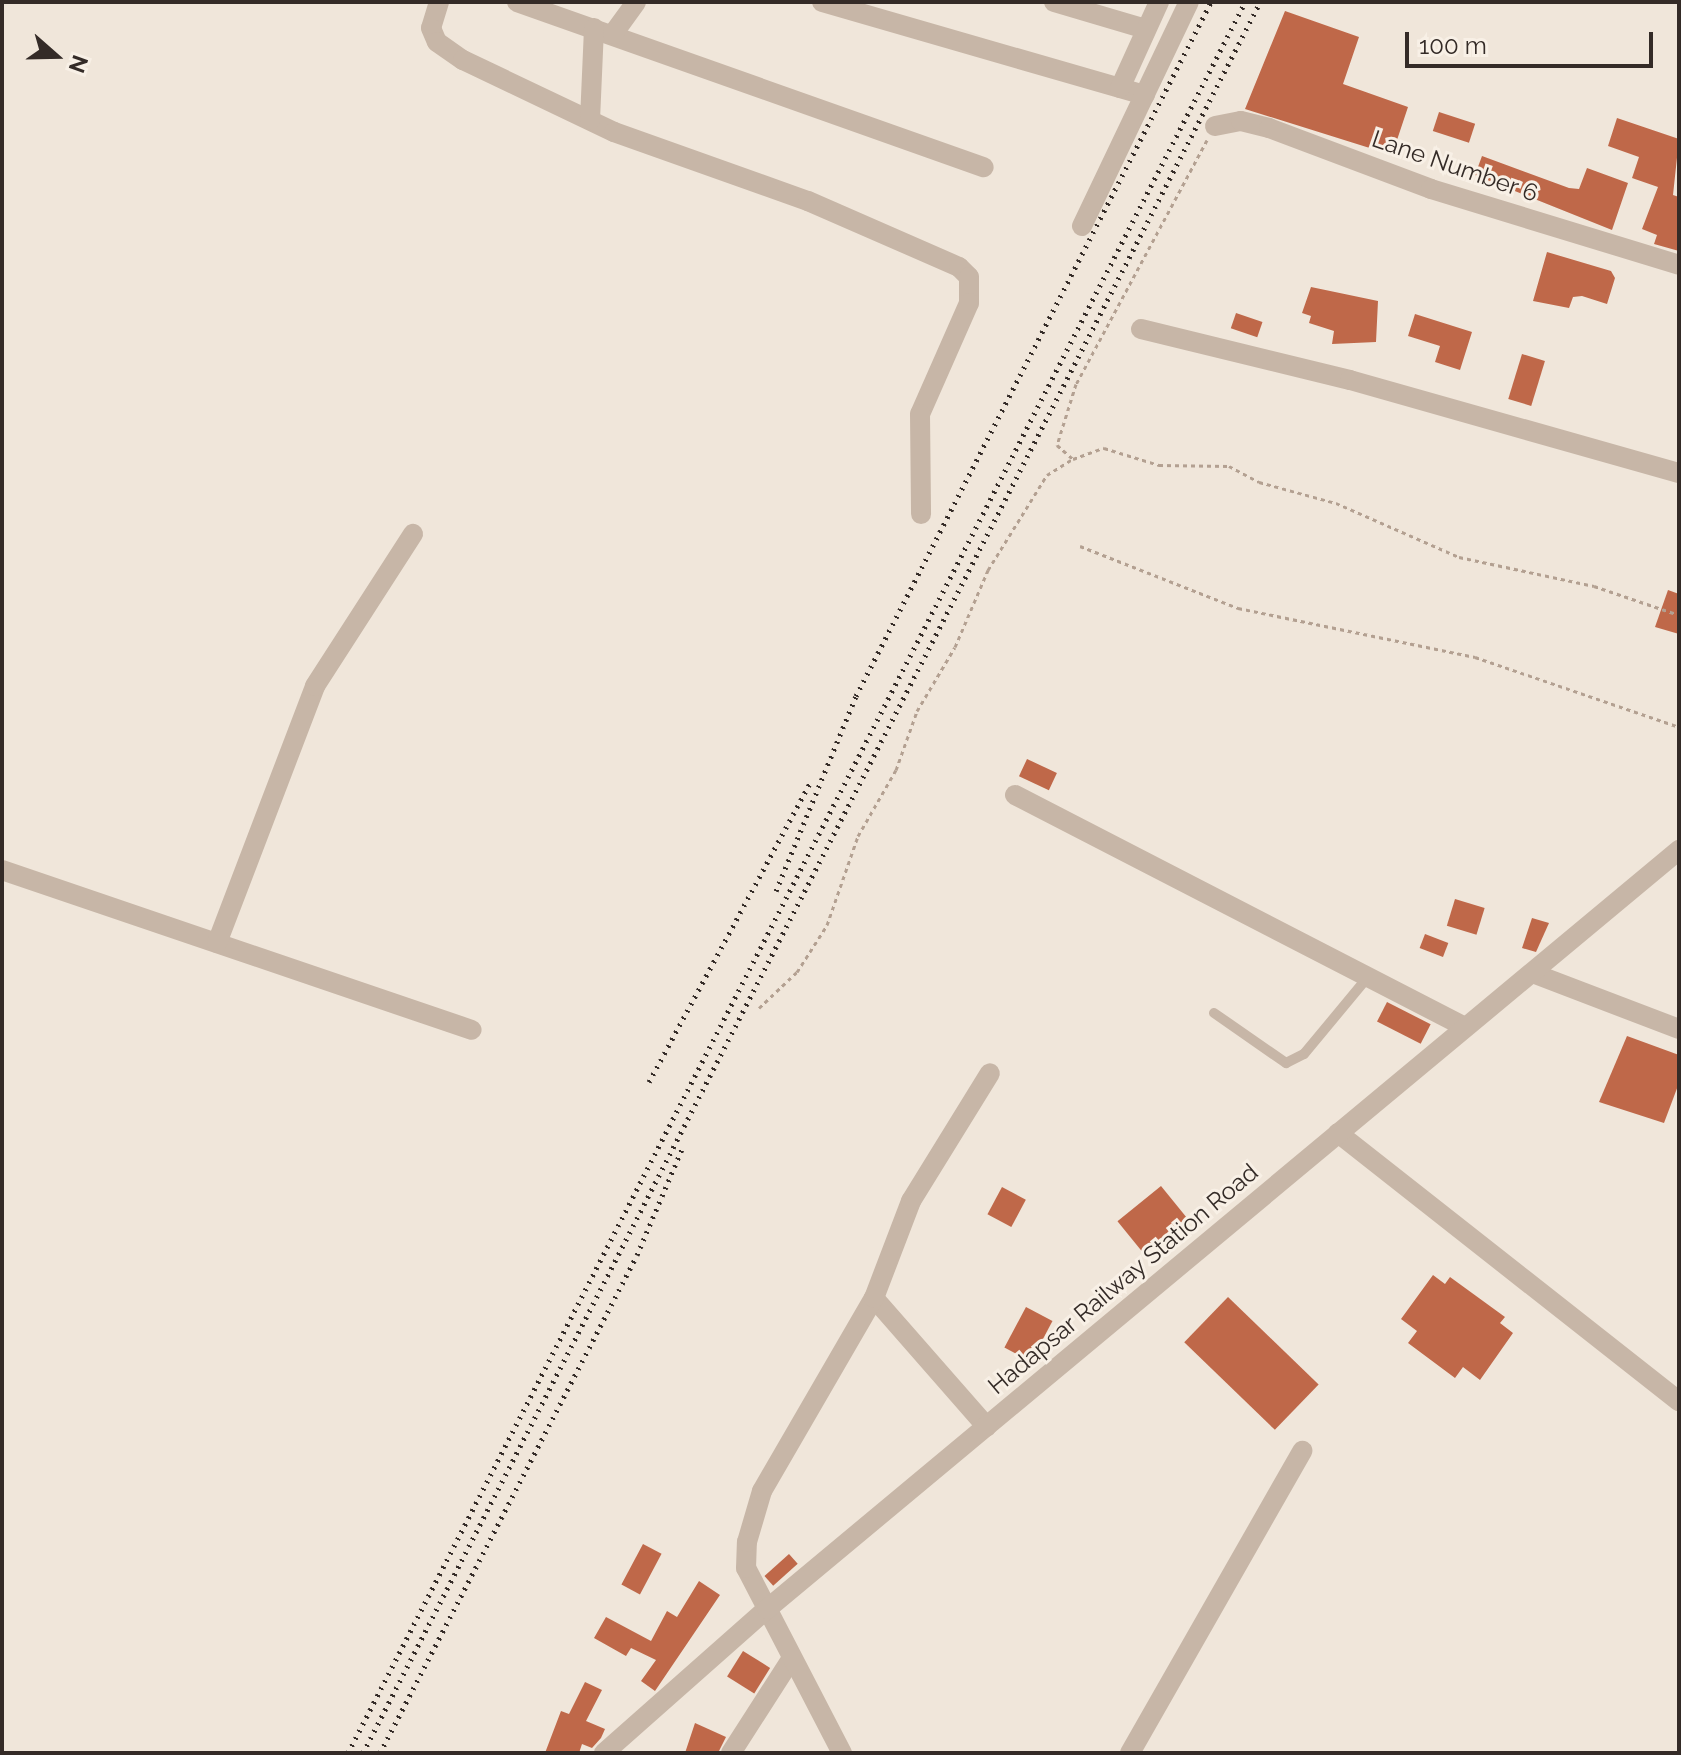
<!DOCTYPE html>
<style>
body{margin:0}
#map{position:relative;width:1681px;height:1755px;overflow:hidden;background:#f0e6da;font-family:Raleway,sans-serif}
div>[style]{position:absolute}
.building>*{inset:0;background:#bf6849;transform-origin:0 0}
.path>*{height:3px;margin-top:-1.5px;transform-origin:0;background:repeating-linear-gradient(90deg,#b3a091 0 4px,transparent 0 8px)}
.service>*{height:10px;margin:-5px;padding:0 5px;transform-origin:5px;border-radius:5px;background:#c7b6a7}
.minor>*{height:20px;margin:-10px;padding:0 10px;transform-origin:10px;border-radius:10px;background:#c7b6a7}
.tertiary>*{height:20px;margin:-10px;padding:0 10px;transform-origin:10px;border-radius:10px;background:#c7b6a7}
.rail>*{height:5px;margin-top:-2.5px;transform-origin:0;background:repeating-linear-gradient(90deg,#342b27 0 2px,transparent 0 8px)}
span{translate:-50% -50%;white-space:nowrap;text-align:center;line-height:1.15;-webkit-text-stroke:6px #f8f0e6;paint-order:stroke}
.street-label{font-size:24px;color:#342b27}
.frame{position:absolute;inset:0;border:4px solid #342b27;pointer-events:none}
.north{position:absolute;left:16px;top:16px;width:80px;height:80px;-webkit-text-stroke:6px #f8f0e6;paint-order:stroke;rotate:110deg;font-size:22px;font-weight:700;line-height:32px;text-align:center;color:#342b27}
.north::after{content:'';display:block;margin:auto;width:28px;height:36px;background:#342b27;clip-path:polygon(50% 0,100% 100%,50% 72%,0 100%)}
.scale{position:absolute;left:1405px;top:32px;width:248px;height:36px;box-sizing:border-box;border:4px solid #342b27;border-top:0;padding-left:10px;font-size:24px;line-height:28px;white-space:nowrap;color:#342b27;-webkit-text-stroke:6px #f8f0e6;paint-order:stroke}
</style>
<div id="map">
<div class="building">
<div style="clip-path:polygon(1285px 11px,1359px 37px,1343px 84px,1408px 107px,1392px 155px,1245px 109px)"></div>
<div style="left:1439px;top:112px;width:38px;height:20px;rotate:18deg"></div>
<div style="clip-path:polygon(1617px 118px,1679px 139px,1673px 195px,1679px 197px,1679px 251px,1654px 244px,1657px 235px,1642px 229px,1658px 187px,1632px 178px,1639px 157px,1608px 146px)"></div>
<div style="clip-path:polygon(1482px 156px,1569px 188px,1579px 189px,1587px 168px,1628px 183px,1612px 230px,1475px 175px)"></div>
<div style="clip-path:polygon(1547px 252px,1611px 271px,1615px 278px,1607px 304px,1582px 296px,1573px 297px,1569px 308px,1533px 301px)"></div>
<div style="clip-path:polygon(1311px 287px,1378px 301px,1376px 342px,1332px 344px,1334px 331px,1309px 323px,1311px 316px,1302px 313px)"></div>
<div style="left:1236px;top:313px;width:28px;height:16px;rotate:19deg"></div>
<div style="clip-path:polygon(1415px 314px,1472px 332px,1460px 370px,1435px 362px,1440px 346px,1408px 336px)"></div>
<div style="left:1522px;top:354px;width:24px;height:47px;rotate:17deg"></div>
<div style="clip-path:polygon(1668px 590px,1679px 594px,1679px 634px,1655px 627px)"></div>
<div style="left:1027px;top:759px;width:33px;height:19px;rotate:25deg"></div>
<div style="left:1455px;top:899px;width:31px;height:28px;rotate:17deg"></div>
<div style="clip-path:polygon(1532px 918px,1549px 923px,1536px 952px,1522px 948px)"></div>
<div style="left:1425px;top:934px;width:25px;height:15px;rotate:21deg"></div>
<div style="left:1387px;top:1002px;width:49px;height:22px;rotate:27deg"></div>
<div style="clip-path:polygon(1627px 1036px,1679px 1055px,1679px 1083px,1664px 1123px,1599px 1102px)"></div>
<div style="left:1161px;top:1186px;width:41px;height:56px;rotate:51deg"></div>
<div style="left:1002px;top:1187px;width:27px;height:31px;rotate:28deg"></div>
<div style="clip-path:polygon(1433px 1275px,1445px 1284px,1450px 1277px,1505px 1317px,1500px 1323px,1513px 1333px,1480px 1380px,1463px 1367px,1455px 1378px,1408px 1343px,1417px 1331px,1401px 1319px)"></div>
<div style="left:1228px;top:1297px;width:126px;height:63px;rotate:44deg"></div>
<div style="left:1026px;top:1307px;width:30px;height:46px;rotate:28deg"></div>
<div style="left:643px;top:1544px;width:21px;height:46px;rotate:28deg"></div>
<div style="left:789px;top:1554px;width:13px;height:33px;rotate:48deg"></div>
<div style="clip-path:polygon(699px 1581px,720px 1595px,655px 1691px,641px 1681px,656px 1660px,631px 1648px,626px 1656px,594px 1638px,606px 1617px,651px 1641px,667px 1611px,677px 1617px)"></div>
<div style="left:743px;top:1651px;width:32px;height:30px;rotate:32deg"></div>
<div style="clip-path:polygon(585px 1682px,602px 1690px,586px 1721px,605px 1729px,601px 1738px,592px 1748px,582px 1744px,579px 1753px,545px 1753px,561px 1711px,569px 1714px)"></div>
<div style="clip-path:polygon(695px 1723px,726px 1737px,718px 1753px,685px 1753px)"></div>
</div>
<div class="path">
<div style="left:1207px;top:140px;width:277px;rotate:118.2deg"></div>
<div style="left:1076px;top:384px;width:64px;rotate:107.3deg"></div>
<div style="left:1057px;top:445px;width:21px;rotate:41deg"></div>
<div style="left:1073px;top:459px;width:33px;rotate:-20deg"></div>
<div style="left:1104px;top:448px;width:58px;rotate:17.2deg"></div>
<div style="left:1159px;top:465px;width:70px;rotate:0.8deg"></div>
<div style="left:1229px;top:466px;width:34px;rotate:28deg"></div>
<div style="left:1259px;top:482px;width:80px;rotate:15.3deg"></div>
<div style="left:1336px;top:503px;width:134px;rotate:23.7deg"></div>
<div style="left:1459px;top:557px;width:138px;rotate:12.1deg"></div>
<div style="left:1594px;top:586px;width:90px;rotate:18.8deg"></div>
<div style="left:1080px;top:546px;width:170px;rotate:21.4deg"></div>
<div style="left:1238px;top:608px;width:242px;rotate:11.7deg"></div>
<div style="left:1475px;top:657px;width:216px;rotate:18.9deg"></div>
<div style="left:759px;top:1008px;width:52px;rotate:-43.5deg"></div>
<div style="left:797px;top:972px;width:56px;rotate:-57.4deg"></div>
<div style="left:827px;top:925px;width:94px;rotate:-70.8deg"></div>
<div style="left:858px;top:836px;width:76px;rotate:-60.1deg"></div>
<div style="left:896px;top:770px;width:63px;rotate:-70.4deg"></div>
<div style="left:917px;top:711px;width:74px;rotate:-59.3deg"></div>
<div style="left:955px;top:647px;width:84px;rotate:-66.8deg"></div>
<div style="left:988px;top:570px;width:112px;rotate:-58.2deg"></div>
<div style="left:1047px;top:475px;width:31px;rotate:-32deg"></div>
</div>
<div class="service">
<div style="left:1214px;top:1013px;width:88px;rotate:34.8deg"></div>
<div style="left:1286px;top:1063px;width:20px;rotate:-27deg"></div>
<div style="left:1304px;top:1054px;width:100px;rotate:-50.3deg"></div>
</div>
<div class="minor">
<div style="left:439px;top:2px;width:27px;rotate:107deg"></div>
<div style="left:431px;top:28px;width:15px;rotate:67deg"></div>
<div style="left:437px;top:42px;width:32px;rotate:35deg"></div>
<div style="left:463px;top:60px;width:167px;rotate:25.5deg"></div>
<div style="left:614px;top:132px;width:206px;rotate:19.6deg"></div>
<div style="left:808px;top:201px;width:165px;rotate:23.6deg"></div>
<div style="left:959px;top:267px;width:14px;rotate:45deg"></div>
<div style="left:969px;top:277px;width:26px;rotate:90deg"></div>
<div style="left:969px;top:303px;width:121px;rotate:113.8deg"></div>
<div style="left:920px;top:414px;width:100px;rotate:89.4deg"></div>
<div style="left:517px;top:2px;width:495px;rotate:19.5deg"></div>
<div style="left:822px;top:2px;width:336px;rotate:16.1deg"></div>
<div style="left:1054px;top:2px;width:96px;rotate:16.4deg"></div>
<div style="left:613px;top:34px;width:39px;rotate:-54deg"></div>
<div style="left:1120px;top:88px;width:94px;rotate:-65.6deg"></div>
<div style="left:590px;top:120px;width:92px;rotate:-87.5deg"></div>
<div style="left:1215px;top:126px;width:26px;rotate:-11deg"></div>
<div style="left:1241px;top:121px;width:29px;rotate:14deg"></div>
<div style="left:1269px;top:128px;width:173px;rotate:20.6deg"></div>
<div style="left:1431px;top:189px;width:259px;rotate:17deg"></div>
<div style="left:1082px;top:226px;width:248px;rotate:-64.5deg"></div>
<div style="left:1141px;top:329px;width:215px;rotate:13.7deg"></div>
<div style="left:1350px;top:380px;width:342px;rotate:15.8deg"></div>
<div style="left:1015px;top:795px;width:506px;rotate:27.27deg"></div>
<div style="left:2px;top:870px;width:496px;rotate:18.8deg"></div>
<div style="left:217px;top:943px;width:275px;rotate:-69.1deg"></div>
<div style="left:315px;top:686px;width:181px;rotate:-57.2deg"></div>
<div style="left:1535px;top:974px;width:154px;rotate:20.9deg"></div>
<div style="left:1338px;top:1133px;width:434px;rotate:38.2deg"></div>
<div style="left:874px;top:1298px;width:171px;rotate:48.8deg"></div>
<div style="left:731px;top:1753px;width:113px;rotate:-57.3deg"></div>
<div style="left:842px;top:1753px;width:208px;rotate:-117.4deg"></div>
<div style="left:746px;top:1568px;width:26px;rotate:-88deg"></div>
<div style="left:747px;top:1542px;width:53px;rotate:-73.6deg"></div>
<div style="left:762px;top:1491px;width:223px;rotate:-59.9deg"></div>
<div style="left:874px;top:1298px;width:104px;rotate:-69.1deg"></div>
<div style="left:911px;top:1201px;width:150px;rotate:-58.3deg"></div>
<div style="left:1130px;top:1753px;width:348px;rotate:-60.3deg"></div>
</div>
<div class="tertiary">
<div style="left:604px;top:1753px;width:217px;rotate:-41.5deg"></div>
<div style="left:767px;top:1609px;width:1187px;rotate:-39.77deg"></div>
</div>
<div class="rail">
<div style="left:776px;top:891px;width:211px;rotate:-67.7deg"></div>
<div style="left:856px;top:696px;width:780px;rotate:-62.91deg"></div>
<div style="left:649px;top:1082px;width:342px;rotate:-61.7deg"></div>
<div style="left:348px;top:1753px;width:1967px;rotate:-62.87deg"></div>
<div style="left:363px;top:1753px;width:1967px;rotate:-62.87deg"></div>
<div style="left:380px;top:1753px;width:560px;rotate:-62.7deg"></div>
<div style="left:637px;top:1255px;width:115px;rotate:-67deg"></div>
</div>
<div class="street-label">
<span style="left:1455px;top:166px;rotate:19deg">Lane Number 6</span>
<span style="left:1123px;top:1279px;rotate:-40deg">Hadapsar Railway Station Road</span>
</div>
<div class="frame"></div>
<div class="north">N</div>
<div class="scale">100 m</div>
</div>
